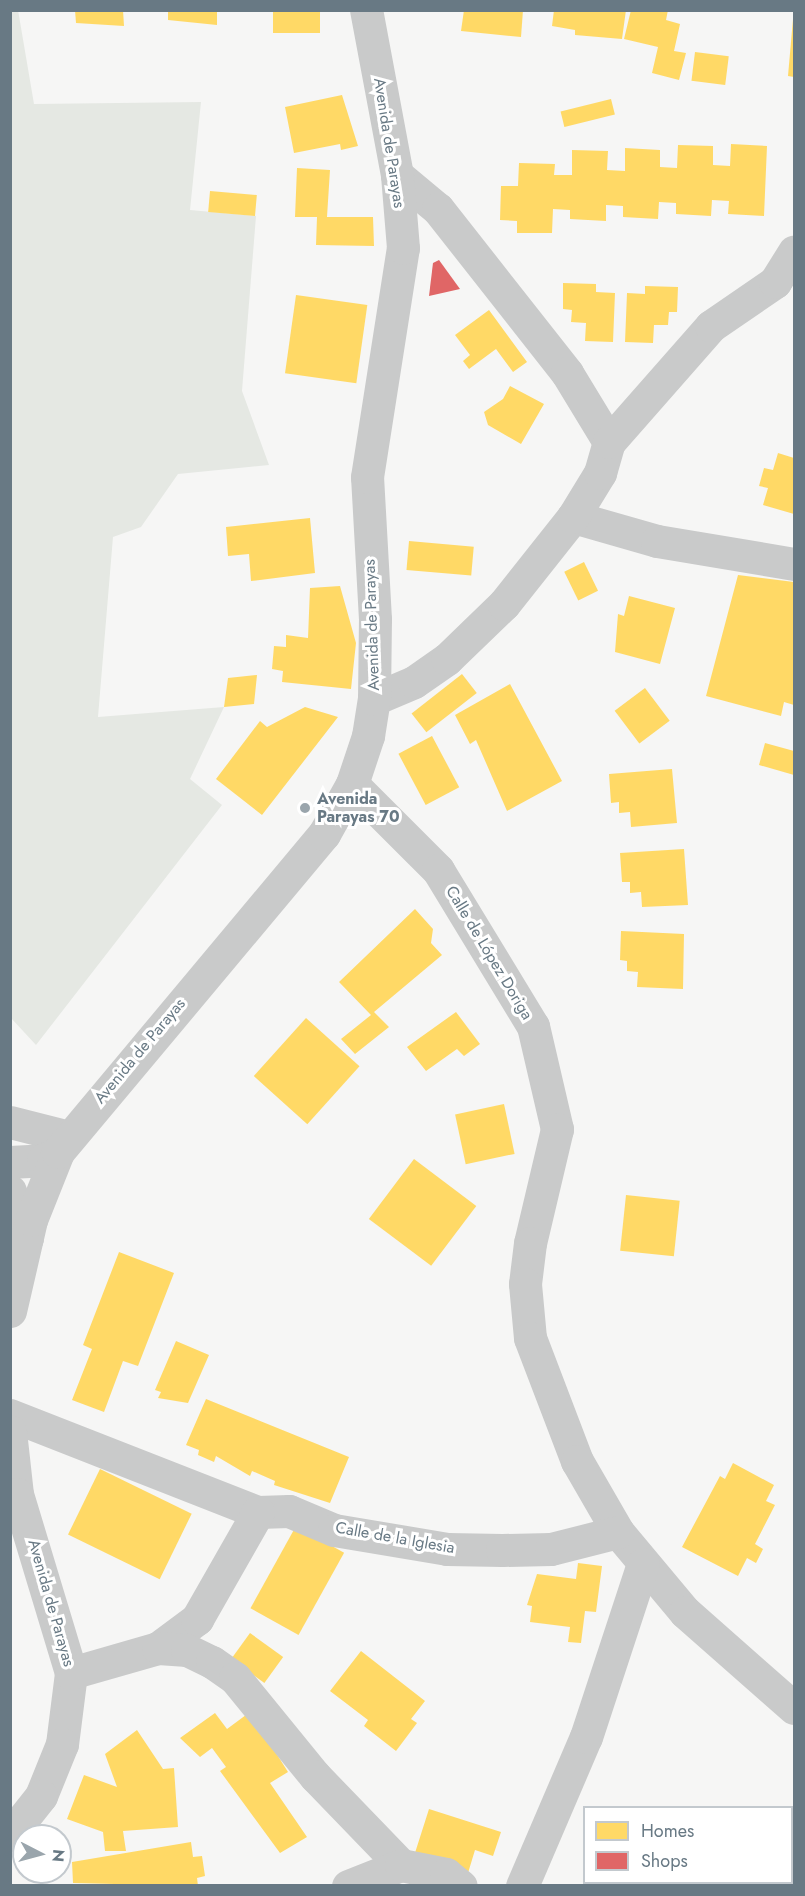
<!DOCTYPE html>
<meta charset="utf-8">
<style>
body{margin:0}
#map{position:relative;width:805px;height:1896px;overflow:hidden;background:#f6f6f5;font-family:Jost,sans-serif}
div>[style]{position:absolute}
.green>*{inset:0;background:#e5e8e3}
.homes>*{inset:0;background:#ffd966;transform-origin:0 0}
.shops>*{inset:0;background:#e06666}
.minor>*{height:33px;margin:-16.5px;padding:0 16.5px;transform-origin:16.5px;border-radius:16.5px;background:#c9caca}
.dots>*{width:16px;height:16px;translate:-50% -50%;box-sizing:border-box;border:3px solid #fff;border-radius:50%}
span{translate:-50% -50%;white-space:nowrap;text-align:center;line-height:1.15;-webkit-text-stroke:6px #fff;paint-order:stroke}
.street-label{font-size:16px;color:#687984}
.poi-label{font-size:16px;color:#687984;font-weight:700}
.left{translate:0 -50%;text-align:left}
.frame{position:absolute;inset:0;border:12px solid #687984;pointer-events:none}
.legend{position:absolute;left:583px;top:1806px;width:210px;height:78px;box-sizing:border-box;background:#fff;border:2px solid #c3c9ce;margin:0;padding:8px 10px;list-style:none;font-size:18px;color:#687984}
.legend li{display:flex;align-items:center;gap:12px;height:30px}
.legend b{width:30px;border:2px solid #c3c9ce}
.north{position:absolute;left:12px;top:1824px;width:60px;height:60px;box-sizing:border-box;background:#fff;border:2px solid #c3c9ce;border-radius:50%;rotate:96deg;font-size:16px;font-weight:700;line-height:24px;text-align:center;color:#687984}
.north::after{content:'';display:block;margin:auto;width:21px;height:27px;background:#9aa5ac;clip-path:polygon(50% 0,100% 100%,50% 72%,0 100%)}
</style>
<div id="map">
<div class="green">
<div style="clip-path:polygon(18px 10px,34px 104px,201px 102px,190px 210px,256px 216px,242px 391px,269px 465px,178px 474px,141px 527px,113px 537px,98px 717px,224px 707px,190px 779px,222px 805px,36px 1045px,11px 1018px,10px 11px)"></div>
</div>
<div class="homes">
<div style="clip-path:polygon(75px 10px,123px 10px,124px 26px,76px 23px)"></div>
<div style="clip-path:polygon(168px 10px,217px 10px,217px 25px,168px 20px)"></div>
<div style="left:273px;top:10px;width:47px;height:23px"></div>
<div style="clip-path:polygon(464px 10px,523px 10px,521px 37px,461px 31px)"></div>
<div style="clip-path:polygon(554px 10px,626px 10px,622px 39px,575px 35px,575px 30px,552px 26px)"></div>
<div style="clip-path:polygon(631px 10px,668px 10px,666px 20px,680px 24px,674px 51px,686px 53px,679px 80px,652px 73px,658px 47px,624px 39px)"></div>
<div style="clip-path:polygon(793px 19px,794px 19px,794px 77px,788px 76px)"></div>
<div style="left:695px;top:52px;width:34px;height:29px;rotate:7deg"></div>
<div style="clip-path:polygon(342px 95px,358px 146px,341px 150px,340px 144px,294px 153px,285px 107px)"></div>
<div style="left:611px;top:99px;width:16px;height:52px;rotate:76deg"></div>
<div style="clip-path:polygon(731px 144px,767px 146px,764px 216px,728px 214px,729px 201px,712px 200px,711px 216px,676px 214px,676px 203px,659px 202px,658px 219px,623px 217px,623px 206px,606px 205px,606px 221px,570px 219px,570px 210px,553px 209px,552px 233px,517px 233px,517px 221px,500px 220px,501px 186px,518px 186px,519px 163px,555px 164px,554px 175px,572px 175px,572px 150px,608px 151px,607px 170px,625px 171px,625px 148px,660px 150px,660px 167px,677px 168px,678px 145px,713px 146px,713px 165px,730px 166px)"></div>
<div style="clip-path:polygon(297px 168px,330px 170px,327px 217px,373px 217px,374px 246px,316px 245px,317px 217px,295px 217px)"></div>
<div style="left:210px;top:191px;width:47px;height:21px;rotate:5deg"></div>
<div style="clip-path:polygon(563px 283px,596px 284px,596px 292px,615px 293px,613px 342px,585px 341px,586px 323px,571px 322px,572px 310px,563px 309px)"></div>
<div style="clip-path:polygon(645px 286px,678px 287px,677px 312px,669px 312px,668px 325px,654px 325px,653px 343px,625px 342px,627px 293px,645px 294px)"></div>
<div style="left:296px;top:295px;width:72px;height:79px;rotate:8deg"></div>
<div style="clip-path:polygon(489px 310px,527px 362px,513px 372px,496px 349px,469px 369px,463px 361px,470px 355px,455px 335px)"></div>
<div style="clip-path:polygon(510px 386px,544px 404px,521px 444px,488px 425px,484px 412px,503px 399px)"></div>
<div style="clip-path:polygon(778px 453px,794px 458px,794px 514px,763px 505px,768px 488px,759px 486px,764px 468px,773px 470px)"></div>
<div style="clip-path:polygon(310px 518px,315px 573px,251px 581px,249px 554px,228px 556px,226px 527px)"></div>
<div style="left:409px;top:541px;width:65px;height:29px;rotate:5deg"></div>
<div style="left:584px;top:562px;width:32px;height:22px;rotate:64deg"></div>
<div style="clip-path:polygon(738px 575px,794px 582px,794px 705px,784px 702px,781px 716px,706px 696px)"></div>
<div style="clip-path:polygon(340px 586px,356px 643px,351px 689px,282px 682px,283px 671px,272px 669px,274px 646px,286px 647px,286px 635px,308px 638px,310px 588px)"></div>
<div style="clip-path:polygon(629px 596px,675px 608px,660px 664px,615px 652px,618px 614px,624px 616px)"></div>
<div style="left:462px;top:674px;width:24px;height:64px;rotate:52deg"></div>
<div style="clip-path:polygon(257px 675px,254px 704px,224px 707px,228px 678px)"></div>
<div style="clip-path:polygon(510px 684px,562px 781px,507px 811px,476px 740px,470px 744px,455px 715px)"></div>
<div style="left:645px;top:688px;width:41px;height:38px;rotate:53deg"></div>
<div style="clip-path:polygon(305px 707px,338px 717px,262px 815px,216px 779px,260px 721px,267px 727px)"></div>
<div style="left:432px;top:736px;width:58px;height:38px;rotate:62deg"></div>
<div style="clip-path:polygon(765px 743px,794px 751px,794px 775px,759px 765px)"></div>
<div style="clip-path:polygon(672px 769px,677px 823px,631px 827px,630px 812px,619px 813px,619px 802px,611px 803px,609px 774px)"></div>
<div style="clip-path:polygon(684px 849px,688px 905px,642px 907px,641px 892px,630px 893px,630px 882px,622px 882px,620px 853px)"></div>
<div style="clip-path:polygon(415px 909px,433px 929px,431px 943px,442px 955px,374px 1012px,389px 1027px,355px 1054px,341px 1039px,371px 1015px,339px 982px)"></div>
<div style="clip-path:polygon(621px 931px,684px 934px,683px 989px,637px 987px,638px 972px,627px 971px,627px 961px,620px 960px)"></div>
<div style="clip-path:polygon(456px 1012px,480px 1044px,464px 1056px,457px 1049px,426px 1071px,407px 1047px)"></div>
<div style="left:306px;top:1018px;width:72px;height:78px;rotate:42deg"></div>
<div style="left:504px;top:1104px;width:51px;height:50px;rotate:78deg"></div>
<div style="left:414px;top:1159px;width:78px;height:75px;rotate:37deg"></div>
<div style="left:626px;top:1195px;width:54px;height:56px;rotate:6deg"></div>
<div style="clip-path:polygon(119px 1252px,174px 1273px,138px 1366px,123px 1361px,104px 1412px,72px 1400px,92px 1349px,83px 1345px)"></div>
<div style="clip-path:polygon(176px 1341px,209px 1355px,188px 1403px,158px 1398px,161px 1392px,155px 1390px)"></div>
<div style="clip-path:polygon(206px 1399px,349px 1457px,330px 1503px,274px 1485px,275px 1481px,252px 1471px,250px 1476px,216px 1456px,214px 1462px,198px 1455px,199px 1450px,186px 1445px)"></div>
<div style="clip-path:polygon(733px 1463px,774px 1485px,766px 1501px,775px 1505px,755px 1544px,763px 1549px,756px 1563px,747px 1558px,738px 1576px,682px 1547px,720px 1476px,725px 1479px)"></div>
<div style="left:100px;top:1469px;width:102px;height:73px;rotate:26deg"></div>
<div style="left:296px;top:1526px;width:55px;height:94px;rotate:29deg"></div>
<div style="clip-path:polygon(578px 1563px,602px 1566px,596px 1612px,585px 1611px,581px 1643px,568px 1642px,570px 1627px,530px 1622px,532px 1606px,527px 1605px,537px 1574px,576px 1579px)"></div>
<div style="left:250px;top:1633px;width:41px;height:32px;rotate:36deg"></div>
<div style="clip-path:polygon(361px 1651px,425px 1701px,411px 1719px,417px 1723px,396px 1751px,364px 1726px,368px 1720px,330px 1691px)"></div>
<div style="clip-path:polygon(250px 1712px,288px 1772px,270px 1783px,307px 1837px,280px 1853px,220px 1771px,226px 1767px,212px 1748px,200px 1757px,180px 1738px,215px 1713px,227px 1729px)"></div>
<div style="clip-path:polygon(137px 1730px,163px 1769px,174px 1768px,178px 1827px,123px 1831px,126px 1851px,105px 1851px,103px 1832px,67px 1819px,84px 1775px,117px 1787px,105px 1754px)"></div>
<div style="clip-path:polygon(429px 1809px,501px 1832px,493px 1856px,475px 1850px,468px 1873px,414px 1856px)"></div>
<div style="clip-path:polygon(191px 1842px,193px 1857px,202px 1856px,205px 1876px,197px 1878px,198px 1886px,73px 1883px,72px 1862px)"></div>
<div style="clip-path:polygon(627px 1882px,684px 1882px,684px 1883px,628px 1886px)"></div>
</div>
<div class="shops">
<div style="clip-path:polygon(439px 260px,460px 289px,429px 296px,433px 263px)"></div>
</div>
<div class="minor">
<div style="left:397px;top:175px;width:53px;rotate:39.7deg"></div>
<div style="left:438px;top:209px;width:209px;rotate:51.8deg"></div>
<div style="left:567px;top:373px;width:81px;rotate:58.7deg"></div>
<div style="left:573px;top:517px;width:87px;rotate:15.9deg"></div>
<div style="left:657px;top:541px;width:139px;rotate:9.5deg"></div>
<div style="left:374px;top:699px;width:43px;rotate:-23deg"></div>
<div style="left:414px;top:682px;width:40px;rotate:-34.9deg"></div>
<div style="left:447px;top:659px;width:79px;rotate:-44deg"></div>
<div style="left:504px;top:604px;width:111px;rotate:-51.6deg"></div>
<div style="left:573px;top:517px;width:52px;rotate:-58.5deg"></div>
<div style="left:600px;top:473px;width:32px;rotate:-74deg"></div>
<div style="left:609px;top:442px;width:154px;rotate:-48.7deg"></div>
<div style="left:711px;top:326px;width:78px;rotate:-34.5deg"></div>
<div style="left:775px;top:282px;width:36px;rotate:-58deg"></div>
<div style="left:352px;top:784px;width:122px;rotate:45deg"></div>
<div style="left:438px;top:870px;width:183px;rotate:58.7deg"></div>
<div style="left:533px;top:1026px;width:106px;rotate:76.9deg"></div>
<div style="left:557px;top:1129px;width:117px;rotate:103.3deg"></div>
<div style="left:530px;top:1243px;width:41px;rotate:97deg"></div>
<div style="left:525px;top:1284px;width:54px;rotate:84.7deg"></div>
<div style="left:530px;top:1338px;width:132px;rotate:69.1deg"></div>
<div style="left:577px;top:1461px;width:82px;rotate:60deg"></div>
<div style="left:618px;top:1532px;width:104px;rotate:50.1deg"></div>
<div style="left:685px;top:1612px;width:145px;rotate:41.4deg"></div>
<div style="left:10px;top:1122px;width:61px;rotate:14.3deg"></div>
<div style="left:10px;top:1162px;width:33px;rotate:-3deg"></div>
<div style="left:43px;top:1160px;width:17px;rotate:-28deg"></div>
<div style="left:10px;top:1191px;width:50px;rotate:70.1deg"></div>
<div style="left:10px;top:1311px;width:93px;rotate:-77deg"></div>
<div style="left:31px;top:1220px;width:73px;rotate:-68.3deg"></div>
<div style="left:58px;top:1152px;width:415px;rotate:-50.1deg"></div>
<div style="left:324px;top:834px;width:57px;rotate:-60.8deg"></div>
<div style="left:352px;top:784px;width:51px;rotate:-71.6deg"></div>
<div style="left:368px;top:736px;width:37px;rotate:-81deg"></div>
<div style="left:374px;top:699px;width:80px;rotate:-89.3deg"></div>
<div style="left:375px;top:619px;width:142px;rotate:-93.2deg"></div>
<div style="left:367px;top:477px;width:232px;rotate:-81.1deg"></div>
<div style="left:403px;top:248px;width:73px;rotate:-94.7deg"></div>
<div style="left:397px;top:175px;width:168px;rotate:-100.6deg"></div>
<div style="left:10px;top:1415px;width:266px;rotate:21.4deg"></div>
<div style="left:258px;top:1512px;width:31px;rotate:-2deg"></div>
<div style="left:289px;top:1511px;width:49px;rotate:22.9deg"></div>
<div style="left:334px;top:1530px;width:115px;rotate:9.5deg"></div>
<div style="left:447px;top:1549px;width:55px;rotate:1deg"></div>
<div style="left:502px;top:1550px;width:49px;rotate:-1.2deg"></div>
<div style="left:551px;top:1549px;width:69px;rotate:-14.2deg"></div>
<div style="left:10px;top:1431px;width:63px;rotate:83.7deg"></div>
<div style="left:17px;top:1494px;width:187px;rotate:73.2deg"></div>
<div style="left:71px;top:1673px;width:72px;rotate:97.2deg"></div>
<div style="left:62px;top:1744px;width:56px;rotate:112deg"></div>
<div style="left:41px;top:1796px;width:50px;rotate:128.5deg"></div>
<div style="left:158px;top:1648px;width:49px;rotate:-36.6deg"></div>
<div style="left:197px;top:1619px;width:123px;rotate:-60.3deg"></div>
<div style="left:71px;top:1673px;width:91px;rotate:-16deg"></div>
<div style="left:158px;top:1648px;width:29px;rotate:4deg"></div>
<div style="left:187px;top:1650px;width:28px;rotate:26deg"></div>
<div style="left:212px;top:1662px;width:28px;rotate:35deg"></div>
<div style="left:235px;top:1678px;width:127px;rotate:50.8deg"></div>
<div style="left:315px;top:1776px;width:124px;rotate:46deg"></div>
<div style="left:348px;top:1886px;width:57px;rotate:-21.6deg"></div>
<div style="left:401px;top:1865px;width:46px;rotate:11.3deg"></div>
<div style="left:446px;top:1874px;width:19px;rotate:39deg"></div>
<div style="left:522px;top:1886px;width:162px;rotate:-66.8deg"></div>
<div style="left:586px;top:1737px;width:182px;rotate:-71.8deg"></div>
</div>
<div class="dots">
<div style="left:305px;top:808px;background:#9aa5ac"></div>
</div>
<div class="street-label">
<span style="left:389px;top:143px;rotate:81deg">Avenida de Parayas</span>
<span style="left:372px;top:625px;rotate:-92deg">Avenida de Parayas</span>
<span style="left:489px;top:953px;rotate:59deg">Calle de López Doriga</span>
<span style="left:140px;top:1051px;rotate:-50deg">Avenida de Parayas</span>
<span style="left:395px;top:1538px;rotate:10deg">Calle de la Iglesia</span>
<span style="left:51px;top:1603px;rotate:74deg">Avenida de Parayas</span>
</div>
<div class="poi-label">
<span class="left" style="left:317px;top:808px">Avenida<br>Parayas 70</span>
</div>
<div class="frame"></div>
<ul class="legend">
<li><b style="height:16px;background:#ffd966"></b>Homes</li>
<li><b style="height:16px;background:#e06666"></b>Shops</li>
</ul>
<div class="north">N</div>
</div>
